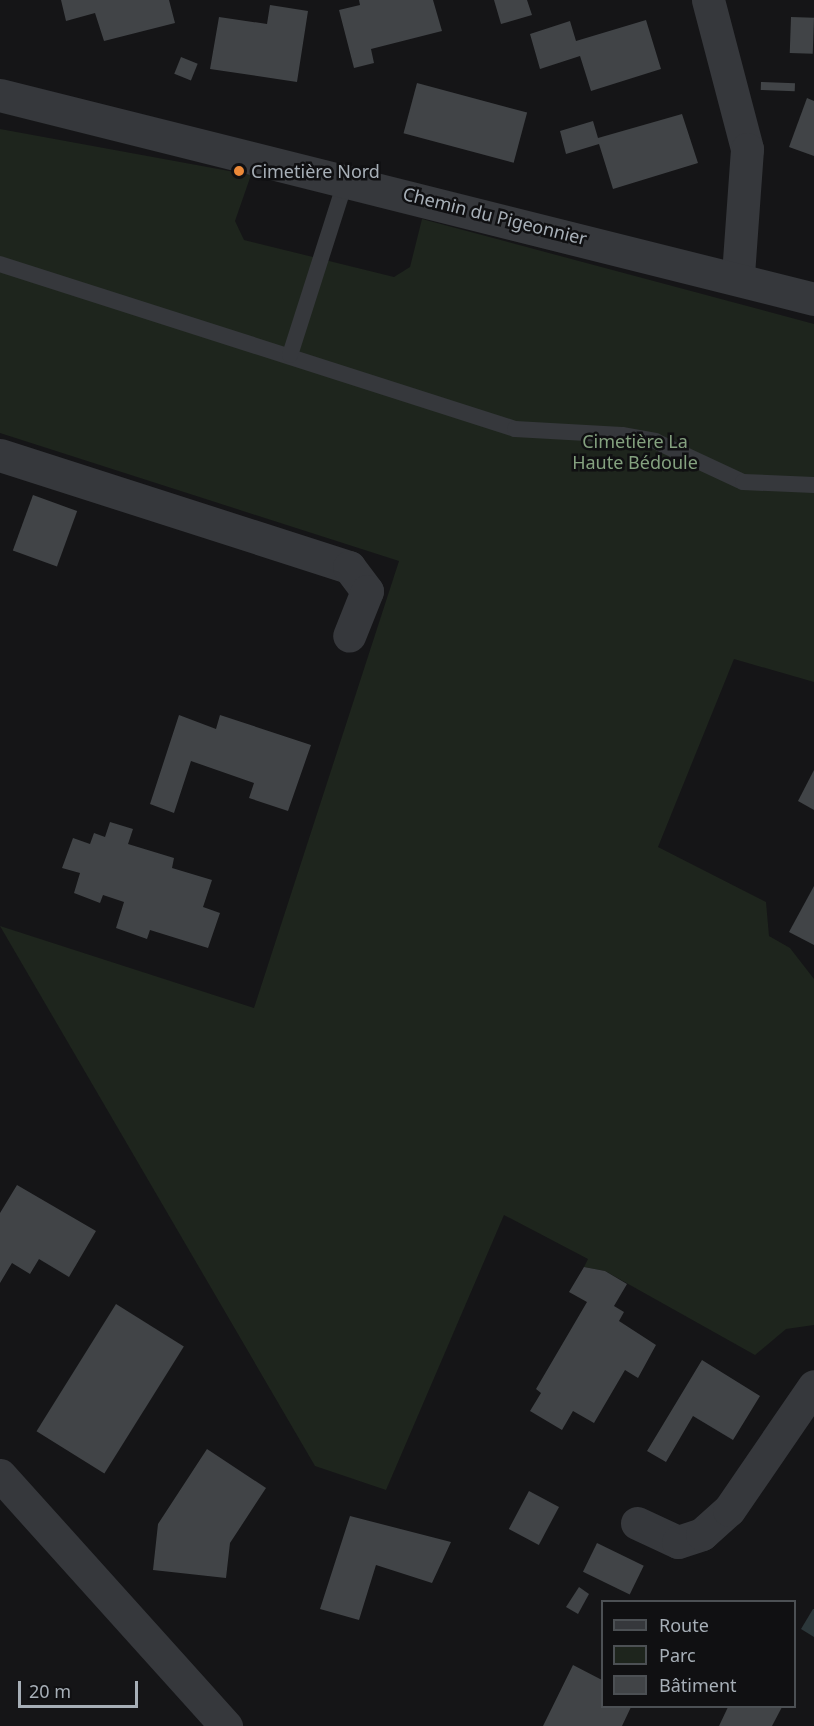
<!DOCTYPE html>
<meta charset="utf-8">
<style>
body{margin:0}
#map{position:relative;width:814px;height:1726px;overflow:hidden;background:#151517;font-family:"Noto Sans",sans-serif}
div>[style]{position:absolute}
.green>*{inset:0;background:#1e251d}
.water>*{inset:0;background:#2c373a}
.building>*{inset:0;background:#414447;transform-origin:0 0}
.service>*{height:16px;margin:-8px;padding:0 8px;transform-origin:8px;border-radius:8px;background:#36383c}
.minor>*{height:33px;margin:-16.5px;padding:0 16.5px;transform-origin:16.5px;border-radius:16.5px;background:#36383c}
.dots>*{width:16px;height:16px;translate:-50% -50%;box-sizing:border-box;border:3px solid #101012;border-radius:50%}
span{translate:-50% -50%;white-space:nowrap;text-align:center;line-height:1.15;-webkit-text-stroke:5px #101012;paint-order:stroke}
.poi-label{font-size:18px;color:#a7afb7}
.left{translate:0 -50%;text-align:left}
.street-label{font-size:18px;color:#a7afb7}
.park-label{font-size:18px;color:#84a17f}
.legend{position:absolute;left:601px;top:1600px;width:195px;height:108px;box-sizing:border-box;background:#101012;border:2px solid #4c5054;margin:0;padding:8px 10px;list-style:none;font-size:18px;color:#a7afb7}
.legend li{display:flex;align-items:center;gap:12px;height:30px}
.legend b{width:30px;border:2px solid #4c5054}
.scale{position:absolute;left:18px;top:1681px;width:120px;height:27px;box-sizing:border-box;border:3px solid #a7afb7;border-top:0;padding-left:8px;font-size:18px;line-height:21px;white-space:nowrap;color:#a7afb7;-webkit-text-stroke:4px #101012;paint-order:stroke}
</style>
<div id="map">
<div class="green">
<div style="clip-path:polygon(0 129px,251px 175px,235px 221px,244px 240px,394px 277px,410px 267px,422px 219px,814px 324px,814px 682px,734px 659px,658px 847px,766px 902px,769px 936px,790px 948px,814px 979px,814px 1325px,786px 1329px,755px 1355px,605px 1271px,584px 1267px,588px 1259px,504px 1215px,386px 1490px,315px 1466px,0 926px,254px 1008px,399px 561px,0 433px)"></div>
</div>
<div class="water">
<div style="clip-path:polygon(813px 1609px,814px 1609px,814px 1637px,801px 1629px)"></div>
</div>
<div class="building">
<div style="clip-path:polygon(61px 0,169px 0,175px 23px,104px 41px,95px 13px,66px 21px)"></div>
<div style="clip-path:polygon(359px 0,433px 0,442px 31px,371px 49px,374px 63px,354px 68px,339px 10px,360px 5px)"></div>
<div style="clip-path:polygon(494px 0,527px 0,532px 15px,501px 24px)"></div>
<div style="clip-path:polygon(270px 5px,308px 11px,297px 82px,210px 69px,219px 17px,267px 24px)"></div>
<div style="left:791px;top:17px;width:23px;height:36px;rotate:2deg"></div>
<div style="clip-path:polygon(646px 20px,661px 69px,591px 91px,580px 56px,540px 69px,530px 34px,570px 21px,576px 41px)"></div>
<div style="left:181px;top:57px;width:18px;height:18px;rotate:22deg"></div>
<div style="left:761px;top:82px;width:34px;height:8px;rotate:2deg"></div>
<div style="left:417px;top:83px;width:114px;height:52px;rotate:15deg"></div>
<div style="clip-path:polygon(807px 98px,814px 101px,814px 156px,789px 147px)"></div>
<div style="clip-path:polygon(682px 114px,698px 163px,613px 189px,599px 144px,566px 154px,560px 131px,593px 121px,598px 138px)"></div>
<div style="left:33px;top:495px;width:47px;height:59px;rotate:20deg"></div>
<div style="clip-path:polygon(179px 715px,216px 729px,220px 715px,311px 745px,288px 811px,249px 798px,254px 783px,191px 761px,174px 813px,150px 804px)"></div>
<div style="clip-path:polygon(814px 770px,814px 810px,798px 801px)"></div>
<div style="clip-path:polygon(110px 822px,133px 829px,128px 844px,174px 858px,172px 868px,212px 880px,203px 907px,220px 913px,208px 948px,150px 930px,147px 939px,116px 928px,124px 902px,103px 895px,100px 903px,74px 893px,80px 873px,62px 868px,73px 838px,90px 844px,94px 833px,105px 837px)"></div>
<div style="clip-path:polygon(814px 886px,814px 945px,789px 932px)"></div>
<div style="clip-path:polygon(17px 1185px,96px 1231px,69px 1277px,39px 1259px,30px 1274px,12px 1263px,0 1283px,0 1213px)"></div>
<div style="clip-path:polygon(584px 1267px,605px 1271px,627px 1284px,614px 1306px,624px 1312px,619px 1321px,656px 1345px,638px 1378px,625px 1370px,594px 1423px,573px 1411px,562px 1430px,530px 1411px,541px 1393px,536px 1389px,587px 1302px,569px 1292px)"></div>
<div style="left:116px;top:1304px;width:80px;height:150px;rotate:32deg"></div>
<div style="clip-path:polygon(702px 1360px,760px 1396px,733px 1440px,693px 1416px,666px 1462px,647px 1451px)"></div>
<div style="clip-path:polygon(207px 1449px,266px 1488px,230px 1543px,226px 1578px,153px 1570px,158px 1524px)"></div>
<div style="left:529px;top:1491px;width:34px;height:43px;rotate:28deg"></div>
<div style="clip-path:polygon(350px 1516px,451px 1542px,432px 1583px,376px 1565px,359px 1620px,320px 1609px)"></div>
<div style="left:597px;top:1543px;width:52px;height:32px;rotate:26deg"></div>
<div style="clip-path:polygon(579px 1587px,589px 1594px,578px 1614px,566px 1607px)"></div>
<div style="clip-path:polygon(573px 1665px,602px 1680px,603px 1707px,631px 1707px,622px 1726px,543px 1726px)"></div>
<div style="clip-path:polygon(728px 1707px,782px 1707px,772px 1726px,719px 1726px)"></div>
</div>
<div class="service">
<div style="left:0;top:264px;width:541px;rotate:17.76deg"></div>
<div style="left:515px;top:429px;width:107px;rotate:3.2deg"></div>
<div style="left:622px;top:435px;width:34px;rotate:10deg"></div>
<div style="left:655px;top:441px;width:97px;rotate:25deg"></div>
<div style="left:743px;top:482px;width:71px;rotate:2.4deg"></div>
<div style="left:290px;top:355px;width:185px;rotate:-72.3deg"></div>
</div>
<div class="minor">
<div style="left:708px;top:0;width:154px;rotate:75.3deg"></div>
<div style="left:747px;top:149px;width:127px;rotate:94.1deg"></div>
<div style="left:0;top:95px;width:839px;rotate:14.07deg"></div>
<div style="left:0;top:455px;width:367px;rotate:17.8deg"></div>
<div style="left:349px;top:567px;width:30px;rotate:53deg"></div>
<div style="left:367px;top:591px;width:48px;rotate:111.8deg"></div>
<div style="left:0;top:1475px;width:338px;rotate:48deg"></div>
<div style="left:637px;top:1523px;width:45px;rotate:24.9deg"></div>
<div style="left:678px;top:1542px;width:25px;rotate:-18deg"></div>
<div style="left:702px;top:1534px;width:36px;rotate:-42deg"></div>
<div style="left:729px;top:1510px;width:150px;rotate:-55.6deg"></div>
</div>
<div class="dots">
<div style="left:239px;top:171px;background:#ec8938"></div>
</div>
<div class="poi-label">
<span class="left" style="left:251px;top:171px">Cimetière Nord</span>
</div>
<div class="street-label">
<span style="left:495px;top:216px;rotate:14deg">Chemin du Pigeonnier</span>
</div>
<div class="park-label">
<span style="left:635px;top:452px">Cimetière La<br>Haute Bédoule</span>
</div>
<ul class="legend">
<li><b style="height:8px;background:#36383c"></b>Route</li>
<li><b style="height:16px;background:#1e251d"></b>Parc</li>
<li><b style="height:16px;background:#414447"></b>Bâtiment</li>
</ul>
<div class="scale">20 m</div>
</div>
